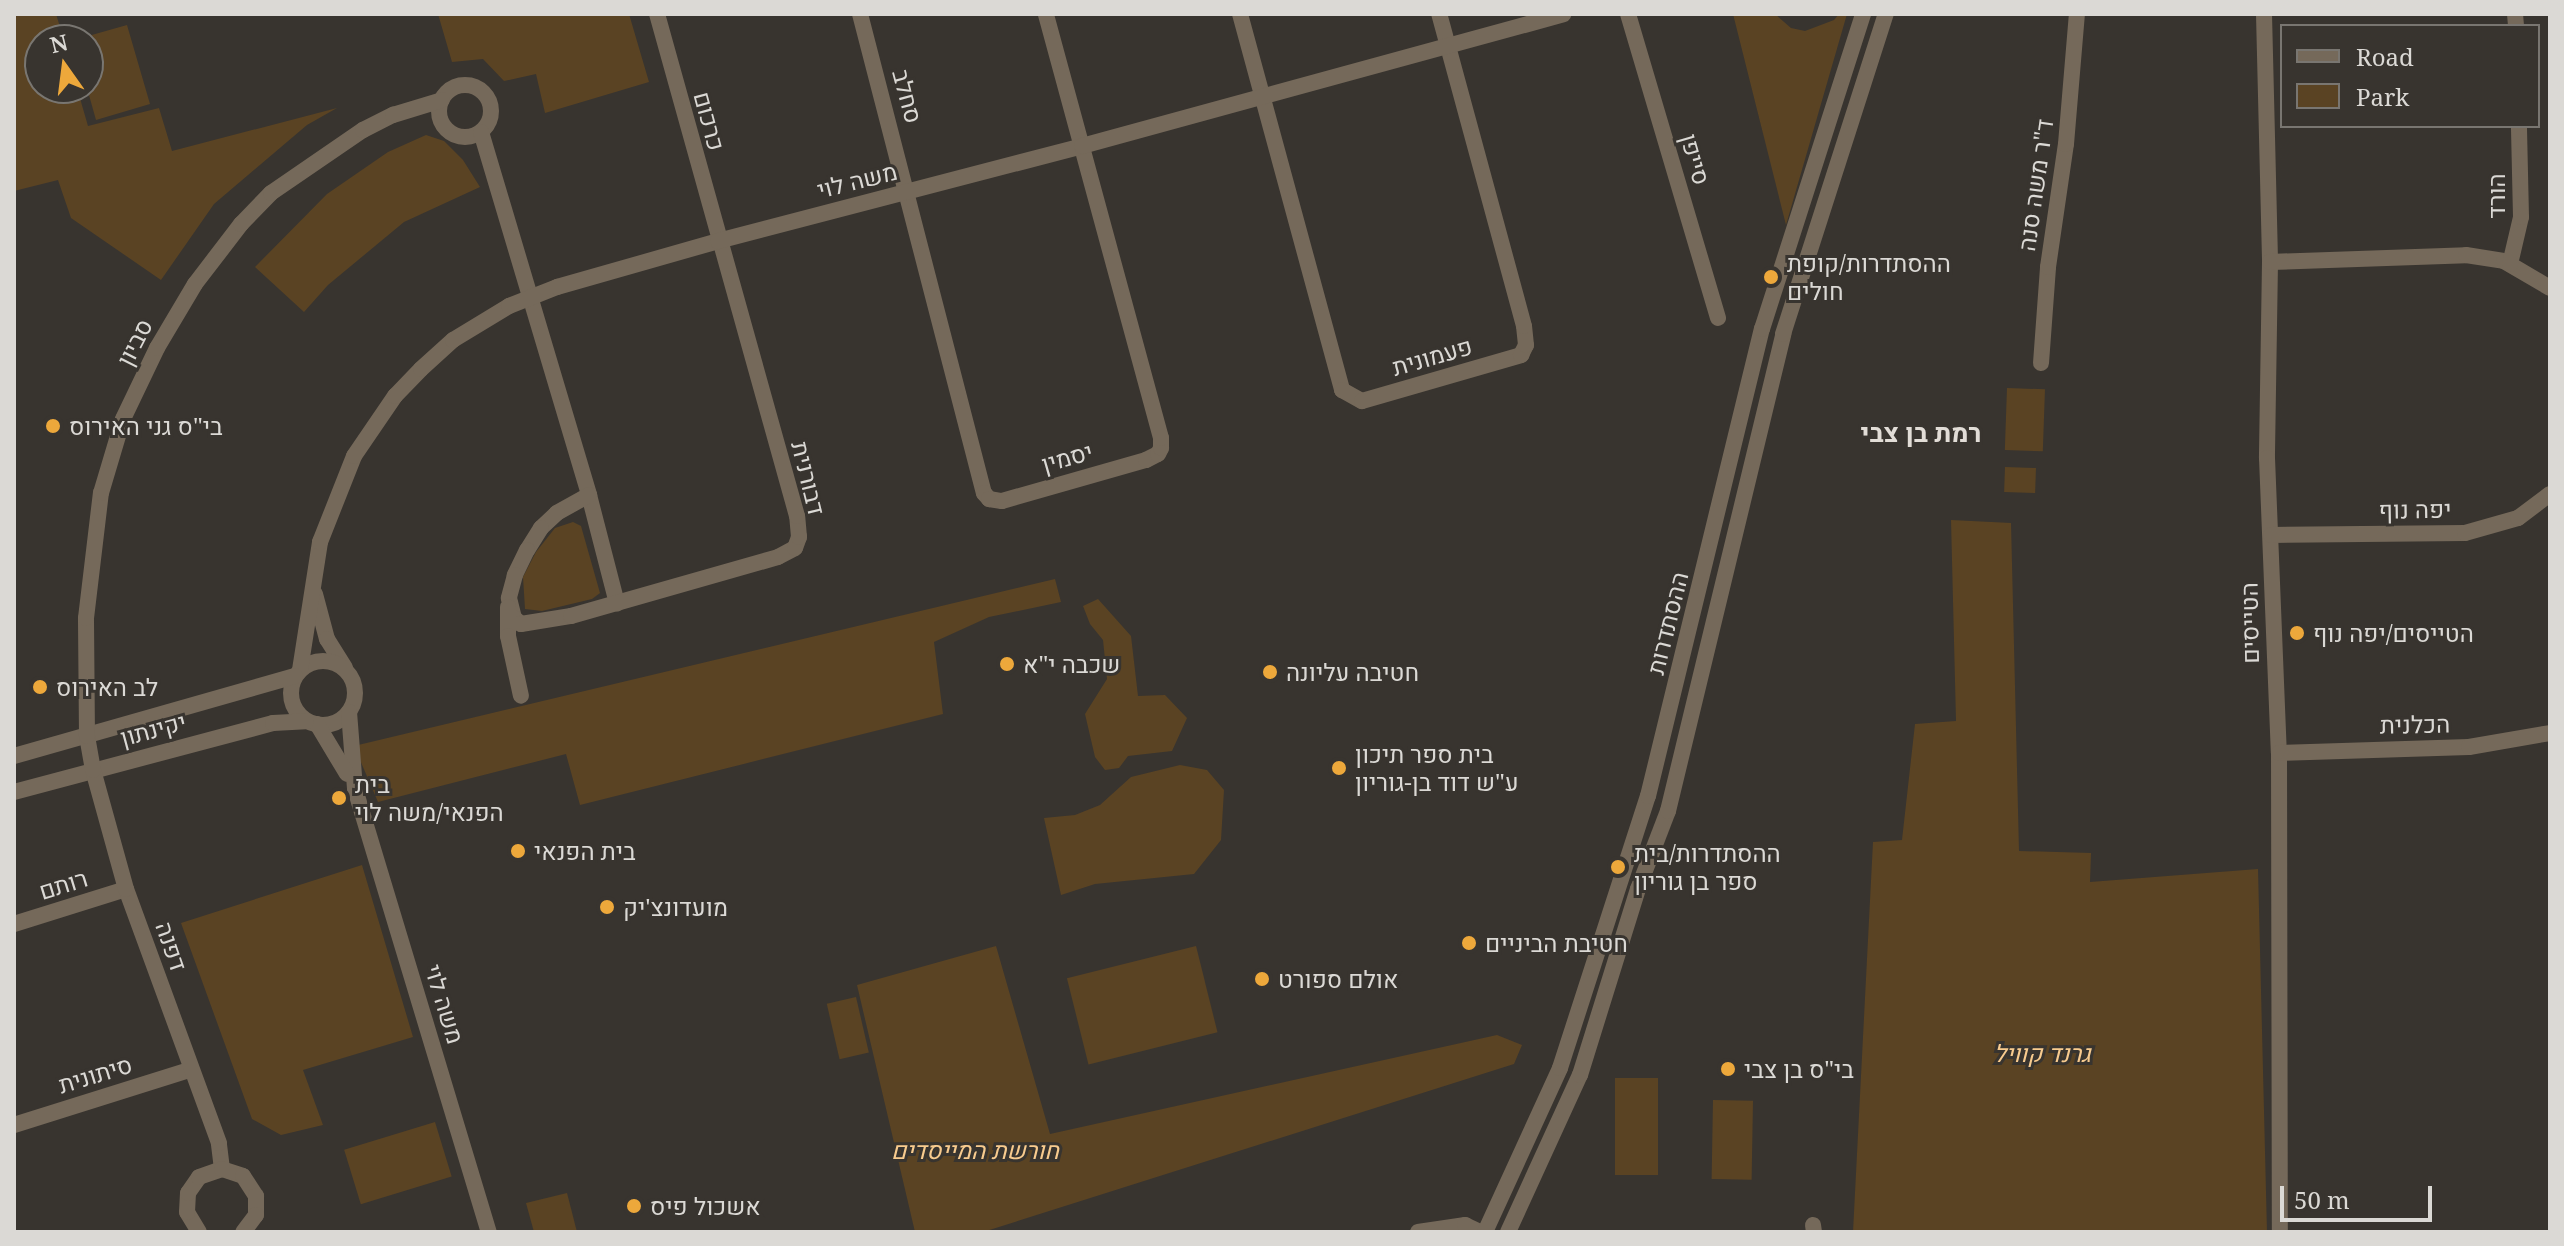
<!DOCTYPE html>
<meta charset="utf-8">
<style>
body{margin:0}
#map{position:relative;width:2564px;height:1246px;overflow:hidden;background:#38342f;font-family:"Noto Serif",Heebo,serif}
div>[style]{position:absolute}
.green>*{inset:0;background:#5a4323;transform-origin:0 0}
.minor>*{height:16px;margin:-8px;padding:0 8px;transform-origin:8px;border-radius:8px;background:#75695a}
.minor>.ring{margin:-8px;padding:0;box-sizing:content-box;background:none;border:16px solid #75695a;border-radius:50%}
.tertiary>*{height:16px;margin:-8px;padding:0 8px;transform-origin:8px;border-radius:8px;background:#75695a}
.dots>*{width:22px;height:22px;translate:-50% -50%;box-sizing:border-box;border:4px solid #38342f;border-radius:50%}
span{translate:-50% -50%;white-space:nowrap;text-align:center;line-height:1.15;-webkit-text-stroke:6px #38342f;paint-order:stroke}
.street-label{font-size:24px;color:#dbd9d5}
.poi-label{font-size:24px;color:#dbd9d5}
.left{translate:0 -50%;text-align:left}
.park-label{font-size:24px;color:#f8cb8e;font-style:italic}
.neighbourhood-label{font-size:26px;color:#e2ddd7;font-weight:700}
.frame{position:absolute;inset:0;border:16px solid #dbd9d5;pointer-events:none}
.legend{position:absolute;left:2280px;top:24px;width:260px;height:104px;box-sizing:border-box;background:#38342f;border:2px solid #797671;margin:0;padding:10px 14px;list-style:none;font-size:24px;color:#dbd9d5}
.legend li{display:flex;align-items:center;gap:16px;height:40px}
.legend b{width:40px;border:2px solid #797671}
.north{position:absolute;left:24px;top:24px;width:80px;height:80px;box-sizing:border-box;background:#38342f;border:2px solid #797671;border-radius:50%;rotate:346deg;font-size:22px;font-weight:700;line-height:32px;text-align:center;color:#dbd9d5}
.north::after{content:'';display:block;margin:auto;width:28px;height:36px;background:#eda83b;clip-path:polygon(50% 0,100% 100%,50% 72%,0 100%)}
.scale{position:absolute;left:2280px;top:1186px;width:152px;height:36px;box-sizing:border-box;border:4px solid #dbd9d5;border-top:0;padding-left:10px;font-size:24px;line-height:28px;white-space:nowrap;color:#dbd9d5;-webkit-text-stroke:6px #38342f;paint-order:stroke}
</style>
<div id="map">
<div class="green">
<div style="clip-path:polygon(23px 14px,56px 14px,64px 40px,40px 40px,40px 88px,77px 88px,88px 126px,159px 108px,172px 151px,337px 108px,307px 125px,214px 204px,161px 280px,71px 218px,58px 180px,14px 191px,14px 17px)"></div>
<div style="clip-path:polygon(438px 14px,629px 14px,649px 82px,545px 113px,536px 74px,504px 81px,483px 59px,452px 62px)"></div>
<div style="clip-path:polygon(1733px 14px,1775px 14px,1791px 28px,1805px 31px,1834px 20px,1839px 14px,1847px 14px,1786px 225px)"></div>
<div style="clip-path:polygon(127px 25px,150px 104px,96px 120px,87px 88px,88px 40px,74px 40px)"></div>
<div style="clip-path:polygon(426px 135px,444px 141px,463px 160px,480px 187px,404px 222px,328px 285px,304px 312px,255px 267px,327px 194px,388px 152px)"></div>
<div style="left:2007px;top:388px;width:38px;height:62px;rotate:2deg"></div>
<div style="left:2005px;top:467px;width:31px;height:25px;rotate:2deg"></div>
<div style="clip-path:polygon(1951px 520px,2011px 523px,2019px 851px,2091px 853px,2090px 882px,2258px 869px,2267px 1232px,1853px 1232px,1873px 842px,1902px 840px,1915px 724px,1956px 721px)"></div>
<div style="clip-path:polygon(573px 522px,581px 526px,600px 593px,592px 599px,542px 611px,525px 609px,523px 577px,536px 552px,555px 528px)"></div>
<div style="clip-path:polygon(1055px 579px,1061px 602px,989px 617px,934px 642px,943px 714px,580px 805px,566px 754px,378px 802px,354px 746px)"></div>
<div style="clip-path:polygon(1098px 599px,1131px 636px,1138px 696px,1165px 695px,1187px 718px,1172px 751px,1128px 756px,1119px 768px,1105px 770px,1095px 757px,1085px 714px,1107px 679px,1103px 640px,1090px 624px,1083px 606px)"></div>
<div style="clip-path:polygon(1180px 765px,1207px 770px,1224px 790px,1221px 840px,1194px 874px,1095px 884px,1061px 895px,1044px 818px,1075px 815px,1100px 805px,1131px 777px)"></div>
<div style="clip-path:polygon(362px 865px,413px 1037px,303px 1070px,323px 1125px,281px 1135px,252px 1119px,181px 923px)"></div>
<div style="clip-path:polygon(996px 946px,1050px 1134px,1497px 1035px,1522px 1045px,1514px 1064px,983px 1232px,915px 1232px,857px 985px)"></div>
<div style="left:1196px;top:946px;width:89px;height:133px;rotate:76deg"></div>
<div style="left:856px;top:997px;width:57px;height:30px;rotate:77deg"></div>
<div style="left:1615px;top:1078px;width:43px;height:97px"></div>
<div style="left:1713px;top:1100px;width:40px;height:79px;rotate:1deg"></div>
<div style="left:435px;top:1122px;width:57px;height:95px;rotate:73deg"></div>
<div style="clip-path:polygon(567px 1193px,577px 1232px,534px 1232px,526px 1203px)"></div>
</div>
<div class="minor">
<div style="left:860px;top:14px;width:495px;rotate:75.5deg"></div>
<div style="left:984px;top:493px;width:8px;rotate:50deg"></div>
<div style="left:989px;top:499px;width:13px;rotate:9deg"></div>
<div style="left:1002px;top:501px;width:150px;rotate:-15.9deg"></div>
<div style="left:1146px;top:460px;width:13px;rotate:-27deg"></div>
<div style="left:1158px;top:454px;width:7px;rotate:-63deg"></div>
<div style="left:1161px;top:448px;width:10px;rotate:-90deg"></div>
<div style="left:1161px;top:438px;width:439px;rotate:-105.2deg"></div>
<div style="left:1240px;top:14px;width:390px;rotate:74.8deg"></div>
<div style="left:1342px;top:390px;width:23px;rotate:29deg"></div>
<div style="left:1362px;top:401px;width:166px;rotate:-16.1deg"></div>
<div style="left:1521px;top:355px;width:11px;rotate:-63deg"></div>
<div style="left:1526px;top:345px;width:19px;rotate:-96deg"></div>
<div style="left:1524px;top:326px;width:323px;rotate:-105.2deg"></div>
<div style="left:1628px;top:14px;width:317px;rotate:73.5deg"></div>
<div style="left:2264px;top:14px;width:248px;rotate:88.6deg"></div>
<div style="left:2270px;top:262px;width:196px;rotate:90.9deg"></div>
<div style="left:2267px;top:458px;width:295px;rotate:87.7deg"></div>
<div style="left:2279px;top:753px;width:479px;rotate:89.9deg"></div>
<div style="left:2515px;top:14px;width:12px;rotate:85deg"></div>
<div class="ring" style="left:439px;top:85px;width:36px;height:36px"></div>
<div style="left:481px;top:132px;width:379px;rotate:73.4deg"></div>
<div style="left:589px;top:495px;width:112px;rotate:75.5deg"></div>
<div style="left:2270px;top:262px;width:196px;rotate:-2deg"></div>
<div style="left:2466px;top:255px;width:38px;rotate:9deg"></div>
<div style="left:2504px;top:261px;width:53px;rotate:30.4deg"></div>
<div style="left:2510px;top:264px;width:48px;rotate:-76.8deg"></div>
<div style="left:2521px;top:217px;width:91px;rotate:-91.3deg"></div>
<div style="left:2041px;top:363px;width:96px;rotate:-85.8deg"></div>
<div style="left:2048px;top:267px;width:124px;rotate:-81.7deg"></div>
<div style="left:2066px;top:144px;width:130px;rotate:-85.2deg"></div>
<div style="left:589px;top:495px;width:37px;rotate:151deg"></div>
<div style="left:557px;top:513px;width:22px;rotate:137deg"></div>
<div style="left:541px;top:528px;width:26px;rotate:122deg"></div>
<div style="left:527px;top:550px;width:28px;rotate:116deg"></div>
<div style="left:515px;top:575px;width:24px;rotate:105deg"></div>
<div style="left:509px;top:598px;width:21px;rotate:76deg"></div>
<div style="left:514px;top:618px;width:9px;rotate:41deg"></div>
<div style="left:521px;top:624px;width:51px;rotate:-9.1deg"></div>
<div style="left:571px;top:616px;width:215px;rotate:-15.9deg"></div>
<div style="left:778px;top:557px;width:19px;rotate:-28deg"></div>
<div style="left:795px;top:548px;width:12px;rotate:-70deg"></div>
<div style="left:799px;top:537px;width:21px;rotate:-95deg"></div>
<div style="left:797px;top:516px;width:521px;rotate:-105.58deg"></div>
<div style="left:2271px;top:535px;width:194px;rotate:-0.6deg"></div>
<div style="left:2465px;top:533px;width:55px;rotate:-15.8deg"></div>
<div style="left:2518px;top:518px;width:40px;rotate:-37deg"></div>
<div style="left:315px;top:594px;width:47px;rotate:75.1deg"></div>
<div style="left:327px;top:639px;width:34px;rotate:58deg"></div>
<div style="left:508px;top:607px;width:29px;rotate:90deg"></div>
<div style="left:508px;top:636px;width:61px;rotate:77.8deg"></div>
<div class="ring" style="left:291px;top:661px;width:48px;height:48px"></div>
<div style="left:300px;top:670px;width:130px;rotate:-81.1deg"></div>
<div style="left:320px;top:542px;width:92px;rotate:-68.4deg"></div>
<div style="left:354px;top:456px;width:73px;rotate:-55.7deg"></div>
<div style="left:395px;top:396px;width:37px;rotate:-46deg"></div>
<div style="left:421px;top:369px;width:43px;rotate:-42.2deg"></div>
<div style="left:453px;top:340px;width:66px;rotate:-31.3deg"></div>
<div style="left:509px;top:306px;width:52px;rotate:-21.6deg"></div>
<div style="left:557px;top:287px;width:167px;rotate:-15.9deg"></div>
<div style="left:718px;top:241px;width:376px;rotate:-14.6deg"></div>
<div style="left:1082px;top:146px;width:499px;rotate:-15.3deg"></div>
<div style="left:349px;top:712px;width:77px;rotate:85.5deg"></div>
<div style="left:355px;top:789px;width:463px;rotate:73.2deg"></div>
<div style="left:317px;top:724px;width:58px;rotate:59deg"></div>
<div style="left:2279px;top:753px;width:190px;rotate:-1.8deg"></div>
<div style="left:2469px;top:747px;width:82px;rotate:-9.8deg"></div>
<div style="left:14px;top:756px;width:292px;rotate:-15.9deg"></div>
<div style="left:14px;top:792px;width:268px;rotate:-14.9deg"></div>
<div style="left:273px;top:723px;width:33px;rotate:-3deg"></div>
<div style="left:14px;top:924px;width:117px;rotate:-17.4deg"></div>
<div style="left:14px;top:1125px;width:184px;rotate:-17.4deg"></div>
<div style="left:222px;top:1169px;width:26px;rotate:-97deg"></div>
<div style="left:219px;top:1143px;width:270px;rotate:-110.1deg"></div>
<div style="left:126px;top:889px;width:123px;rotate:-105.5deg"></div>
<div style="left:93px;top:770px;width:35px;rotate:-100deg"></div>
<div style="left:87px;top:736px;width:118px;rotate:-90.5deg"></div>
<div style="left:86px;top:618px;width:126px;rotate:-83.2deg"></div>
<div style="left:101px;top:493px;width:77px;rotate:-73.4deg"></div>
<div style="left:123px;top:419px;width:79px;rotate:-64.4deg"></div>
<div style="left:157px;top:348px;width:74px;rotate:-59.3deg"></div>
<div style="left:195px;top:284px;width:76px;rotate:-52.5deg"></div>
<div style="left:241px;top:224px;width:43px;rotate:-45.9deg"></div>
<div style="left:271px;top:193px;width:112px;rotate:-34.4deg"></div>
<div style="left:363px;top:130px;width:34px;rotate:-27deg"></div>
<div style="left:393px;top:115px;width:51px;rotate:-17deg"></div>
<div style="left:1813px;top:1225px;width:7px;rotate:82deg"></div>
<div style="left:199px;top:1232px;width:23px;rotate:-121deg"></div>
<div style="left:187px;top:1212px;width:19px;rotate:-87deg"></div>
<div style="left:188px;top:1193px;width:19px;rotate:-55deg"></div>
<div style="left:199px;top:1177px;width:24px;rotate:-19deg"></div>
<div style="left:222px;top:1169px;width:22px;rotate:18deg"></div>
<div style="left:243px;top:1176px;width:24px;rotate:57deg"></div>
<div style="left:256px;top:1196px;width:19px;rotate:90deg"></div>
<div style="left:256px;top:1215px;width:21px;rotate:127deg"></div>
<div style="left:1418px;top:1232px;width:48px;rotate:-8.5deg"></div>
<div style="left:1465px;top:1225px;width:17px;rotate:25deg"></div>
</div>
<div class="tertiary">
<div style="left:1485px;top:1232px;width:180px;rotate:-65.4deg"></div>
<div style="left:1560px;top:1068px;width:286px;rotate:-72.1deg"></div>
<div style="left:1648px;top:796px;width:481px;rotate:-76.3deg"></div>
<div style="left:1762px;top:329px;width:331px;rotate:-72.2deg"></div>
<div style="left:1508px;top:1232px;width:173px;rotate:-65.4deg"></div>
<div style="left:1580px;top:1075px;width:195px;rotate:-72.7deg"></div>
<div style="left:1638px;top:889px;width:84px;rotate:-69deg"></div>
<div style="left:1668px;top:811px;width:491px;rotate:-76.4deg"></div>
<div style="left:1783px;top:334px;width:336px;rotate:-72.2deg"></div>
</div>
<div class="dots">
<div style="left:1771px;top:277px;background:#eda83b"></div>
<div style="left:53px;top:426px;background:#eda83b"></div>
<div style="left:2297px;top:633px;background:#eda83b"></div>
<div style="left:1007px;top:664px;background:#eda83b"></div>
<div style="left:1270px;top:672px;background:#eda83b"></div>
<div style="left:40px;top:687px;background:#eda83b"></div>
<div style="left:1339px;top:768px;background:#eda83b"></div>
<div style="left:339px;top:798px;background:#eda83b"></div>
<div style="left:518px;top:851px;background:#eda83b"></div>
<div style="left:1618px;top:867px;background:#eda83b"></div>
<div style="left:607px;top:907px;background:#eda83b"></div>
<div style="left:1469px;top:943px;background:#eda83b"></div>
<div style="left:1262px;top:979px;background:#eda83b"></div>
<div style="left:1728px;top:1069px;background:#eda83b"></div>
<div style="left:634px;top:1206px;background:#eda83b"></div>
</div>
<div class="street-label">
<span style="left:908px;top:96px;rotate:75deg">סחלב</span>
<span style="left:710px;top:121px;rotate:75deg">כרכום</span>
<span style="left:1696px;top:159px;rotate:74deg">סייפן</span>
<span style="left:857px;top:180px;rotate:-14deg">משה לוי</span>
<span style="left:2035px;top:185px;rotate:-82deg">ד"ר משה סנה</span>
<span style="left:2496px;top:196px;rotate:-90deg">הורד</span>
<span style="left:134px;top:342px;rotate:-63deg">סביון</span>
<span style="left:1432px;top:356px;rotate:-16deg">פעמונית</span>
<span style="left:1067px;top:457px;rotate:-16deg">יסמין</span>
<span style="left:809px;top:478px;rotate:76deg">דבורנית</span>
<span style="left:2415px;top:509px;rotate:-1deg">יפה נוף</span>
<span style="left:1667px;top:623px;rotate:-76deg">ההסתדרות</span>
<span style="left:2249px;top:623px;rotate:-91deg">הטייסים</span>
<span style="left:2415px;top:724px;rotate:-1deg">הכלנית</span>
<span style="left:153px;top:729px;rotate:-15deg">יקינתון</span>
<span style="left:63px;top:884px;rotate:-17deg">רותם</span>
<span style="left:172px;top:946px;rotate:71deg">דפנה</span>
<span style="left:445px;top:1004px;rotate:73deg">משה לוי</span>
<span style="left:95px;top:1074px;rotate:-17deg">סיתונית</span>
</div>
<div class="poi-label">
<span class="left" style="left:1787px;top:277px">ההסתדרות/קופת<br>חולים</span>
<span class="left" style="left:69px;top:426px">בי"ס גני האירוס</span>
<span class="left" style="left:2313px;top:633px">הטייסים/יפה נוף</span>
<span class="left" style="left:1023px;top:664px">שכבה י"א</span>
<span class="left" style="left:1286px;top:672px">חטיבה עליונה</span>
<span class="left" style="left:56px;top:687px">לב האירוס</span>
<span class="left" style="left:1355px;top:768px">בית ספר תיכון<br>ע"ש דוד בן-גוריון</span>
<span class="left" style="left:355px;top:798px">בית<br>הפנאי/משה לוי</span>
<span class="left" style="left:534px;top:851px">בית הפנאי</span>
<span class="left" style="left:1634px;top:867px">ההסתדרות/בית<br>ספר בן גוריון</span>
<span class="left" style="left:623px;top:907px">מועדונצ'יק</span>
<span class="left" style="left:1485px;top:943px">חטיבת הביניים</span>
<span class="left" style="left:1278px;top:979px">אולם ספורט</span>
<span class="left" style="left:1744px;top:1069px">בי"ס בן צבי</span>
<span class="left" style="left:650px;top:1206px">אשכול פיס</span>
</div>
<div class="park-label">
<span style="left:2042px;top:1053px">גרנד קוויל</span>
<span style="left:975px;top:1150px">חורשת המייסדים</span>
</div>
<div class="neighbourhood-label">
<span style="left:1921px;top:433px">רמת בן צבי</span>
</div>
<div class="frame"></div>
<ul class="legend">
<li><b style="height:10px;background:#75695a"></b>Road</li>
<li><b style="height:22px;background:#5a4323"></b>Park</li>
</ul>
<div class="north">N</div>
<div class="scale">50 m</div>
</div>
